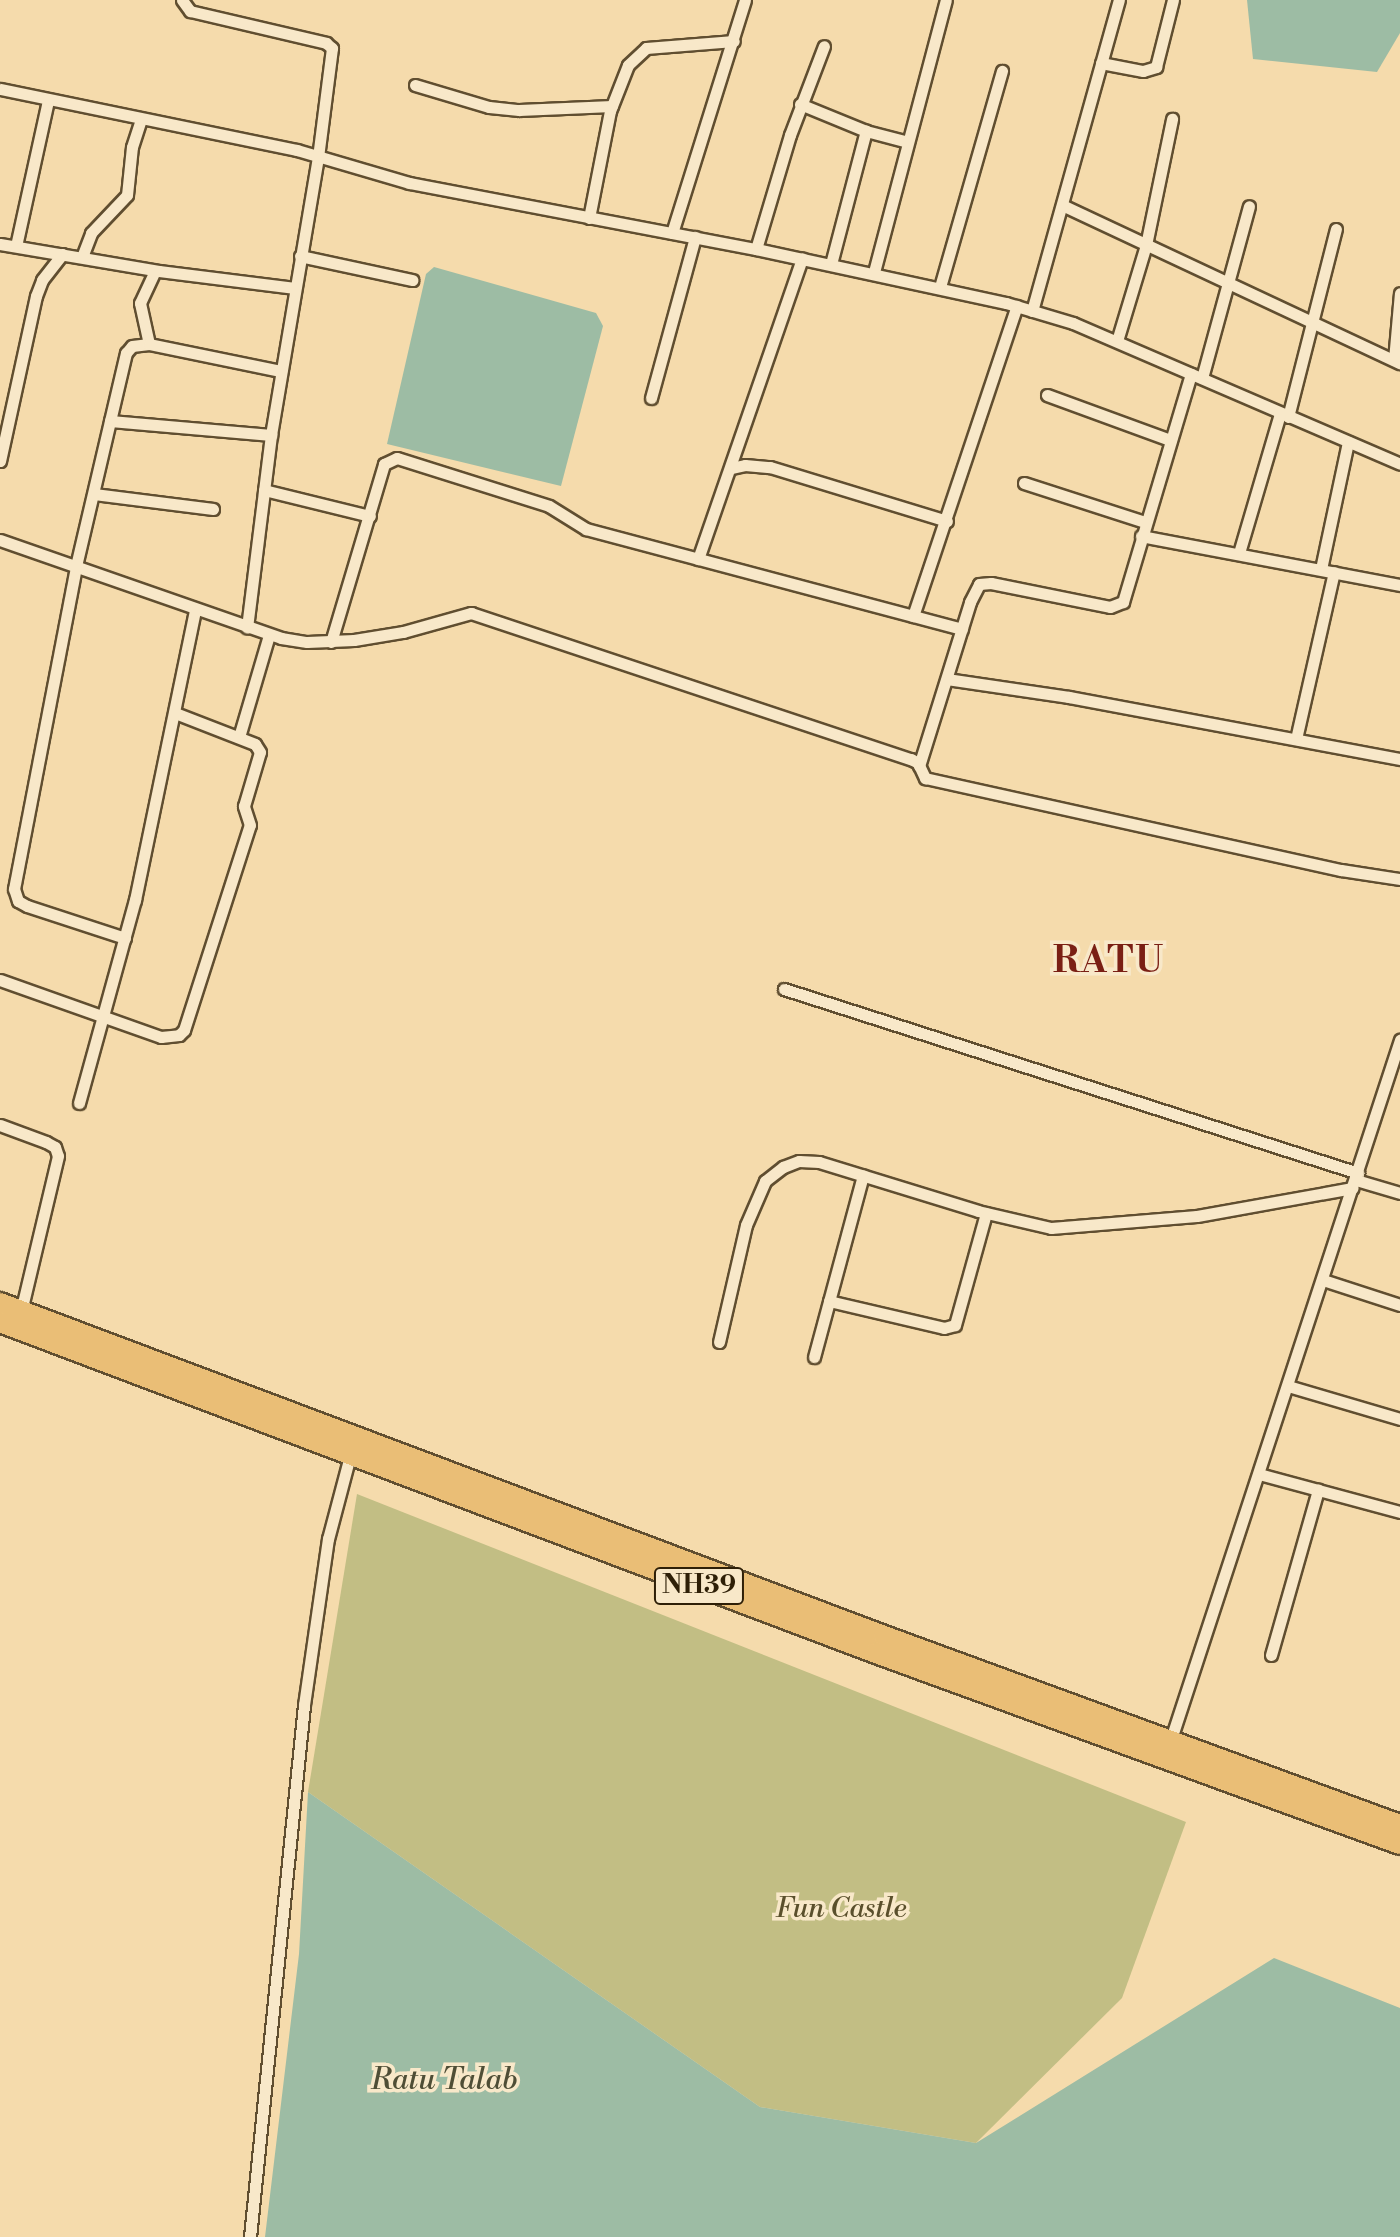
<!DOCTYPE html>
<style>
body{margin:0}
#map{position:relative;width:1400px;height:2237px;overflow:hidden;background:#f5dbac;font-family:"Libre Bodoni",serif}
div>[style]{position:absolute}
.green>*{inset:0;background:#c2be84}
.water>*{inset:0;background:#9dbca4}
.roads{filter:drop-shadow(2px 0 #604e30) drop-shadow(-2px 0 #604e30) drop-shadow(0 2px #604e30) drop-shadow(0 -2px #604e30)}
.street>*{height:11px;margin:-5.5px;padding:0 5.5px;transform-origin:5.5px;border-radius:5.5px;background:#f8e8c9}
.highway>*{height:20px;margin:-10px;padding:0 10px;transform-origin:10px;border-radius:10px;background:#eabe76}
span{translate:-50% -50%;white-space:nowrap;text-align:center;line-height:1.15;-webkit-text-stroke:7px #f8e8c9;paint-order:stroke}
.shield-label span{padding:2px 6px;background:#f8e8c9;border:2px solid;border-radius:6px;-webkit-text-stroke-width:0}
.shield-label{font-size:26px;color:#2e1f07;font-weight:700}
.park-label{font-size:28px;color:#5a4f2c;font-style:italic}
.water-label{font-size:30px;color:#4f4e36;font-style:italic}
.district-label{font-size:36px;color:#7a1f14;font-weight:700;letter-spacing:2px}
</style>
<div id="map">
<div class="green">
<div style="clip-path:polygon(357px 1494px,1186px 1822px,1122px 1998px,976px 2143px,760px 2107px,308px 1792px)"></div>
</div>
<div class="water">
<div style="clip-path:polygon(1247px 0,1400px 0,1400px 33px,1377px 72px,1253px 59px)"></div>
<div style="clip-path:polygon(434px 267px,596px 313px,603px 326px,561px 486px,387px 444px,426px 274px)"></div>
<div style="clip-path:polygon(308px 1792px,760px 2107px,976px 2143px,1274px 1958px,1400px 2008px,1400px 2237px,265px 2237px,299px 1954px)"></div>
</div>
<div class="roads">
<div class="street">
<div style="left:182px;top:0;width:14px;rotate:54deg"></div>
<div style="left:190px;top:11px;width:140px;rotate:13.2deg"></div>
<div style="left:326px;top:43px;width:8px;rotate:40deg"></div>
<div style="left:332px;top:48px;width:110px;rotate:97.3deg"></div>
<div style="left:318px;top:157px;width:282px;rotate:99.6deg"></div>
<div style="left:271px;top:435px;width:194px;rotate:97.1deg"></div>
<div style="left:1101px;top:63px;width:43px;rotate:10.8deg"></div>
<div style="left:1143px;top:71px;width:14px;rotate:-17deg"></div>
<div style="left:1156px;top:67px;width:69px;rotate:-75.8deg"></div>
<div style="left:415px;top:85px;width:77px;rotate:16.6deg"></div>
<div style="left:489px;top:107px;width:30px;rotate:6deg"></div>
<div style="left:519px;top:110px;width:93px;rotate:-2.5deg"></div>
<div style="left:0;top:89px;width:303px;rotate:11.6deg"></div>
<div style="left:297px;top:150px;width:117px;rotate:16.4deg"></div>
<div style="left:409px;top:183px;width:353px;rotate:10.8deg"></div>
<div style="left:756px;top:249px;width:256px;rotate:12.2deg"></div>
<div style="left:1006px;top:303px;width:70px;rotate:16.6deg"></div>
<div style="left:1073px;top:323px;width:356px;rotate:23.3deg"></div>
<div style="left:800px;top:104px;width:71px;rotate:22.2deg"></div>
<div style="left:866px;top:131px;width:43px;rotate:14.7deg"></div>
<div style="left:1062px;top:205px;width:373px;rotate:25.1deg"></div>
<div style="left:589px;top:218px;width:109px;rotate:-78.9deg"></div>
<div style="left:610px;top:111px;width:49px;rotate:-68.6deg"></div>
<div style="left:628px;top:65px;width:25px;rotate:-43deg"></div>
<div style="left:646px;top:48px;width:88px;rotate:-4.5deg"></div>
<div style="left:672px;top:233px;width:244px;rotate:-72.6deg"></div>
<div style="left:0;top:244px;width:161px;rotate:9.6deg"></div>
<div style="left:159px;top:271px;width:137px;rotate:7.1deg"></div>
<div style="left:16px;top:246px;width:149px;rotate:-77.6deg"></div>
<div style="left:756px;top:249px;width:119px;rotate:-73.4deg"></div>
<div style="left:790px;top:135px;width:95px;rotate:-69.1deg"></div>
<div style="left:300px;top:256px;width:115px;rotate:12.1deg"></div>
<div style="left:82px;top:257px;width:26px;rotate:-69deg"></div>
<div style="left:91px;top:233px;width:52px;rotate:-46.5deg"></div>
<div style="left:127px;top:195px;width:48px;rotate:-84.1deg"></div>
<div style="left:132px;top:147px;width:29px;rotate:-72deg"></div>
<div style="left:831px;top:264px;width:138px;rotate:-75.3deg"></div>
<div style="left:874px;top:272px;width:281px;rotate:-75.2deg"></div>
<div style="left:940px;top:287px;width:225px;rotate:-74deg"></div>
<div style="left:1032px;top:311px;width:323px;rotate:-74.4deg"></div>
<div style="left:1117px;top:341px;width:100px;rotate:-73.2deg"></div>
<div style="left:1146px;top:245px;width:129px;rotate:-78.3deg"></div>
<div style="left:149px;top:344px;width:42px;rotate:-102.4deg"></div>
<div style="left:140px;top:303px;width:35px;rotate:-65deg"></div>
<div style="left:1394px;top:360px;width:67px;rotate:-84.9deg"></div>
<div style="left:1202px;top:378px;width:178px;rotate:-74.7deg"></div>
<div style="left:1047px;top:395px;width:131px;rotate:20.1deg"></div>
<div style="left:651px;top:398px;width:167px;rotate:-74.7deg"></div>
<div style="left:1288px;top:417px;width:194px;rotate:-75.7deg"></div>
<div style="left:110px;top:421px;width:162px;rotate:5deg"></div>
<div style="left:0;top:461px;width:169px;rotate:-77.7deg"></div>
<div style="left:36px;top:296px;width:17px;rotate:-69deg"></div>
<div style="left:42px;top:280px;width:33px;rotate:-52deg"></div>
<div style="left:731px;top:468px;width:14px;rotate:-12deg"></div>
<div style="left:745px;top:465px;width:25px;rotate:5deg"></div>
<div style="left:770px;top:467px;width:185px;rotate:17deg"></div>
<div style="left:1024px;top:483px;width:127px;rotate:17.9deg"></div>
<div style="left:264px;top:490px;width:109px;rotate:13.8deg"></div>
<div style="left:94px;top:494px;width:120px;rotate:7.2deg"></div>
<div style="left:1141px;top:536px;width:264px;rotate:10.7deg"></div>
<div style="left:0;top:540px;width:298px;rotate:19.2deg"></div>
<div style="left:281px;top:638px;width:26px;rotate:9deg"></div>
<div style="left:307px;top:642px;width:47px;rotate:-2.4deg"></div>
<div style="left:354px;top:640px;width:50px;rotate:-9.3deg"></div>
<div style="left:403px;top:632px;width:71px;rotate:-15.6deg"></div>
<div style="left:471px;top:613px;width:464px;rotate:18.4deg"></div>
<div style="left:911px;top:759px;width:8px;rotate:30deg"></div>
<div style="left:918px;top:763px;width:17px;rotate:65deg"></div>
<div style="left:925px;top:778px;width:426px;rotate:12.5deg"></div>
<div style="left:1341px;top:870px;width:60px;rotate:8.7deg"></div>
<div style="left:1239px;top:553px;width:145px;rotate:-73.6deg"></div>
<div style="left:698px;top:559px;width:318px;rotate:-70.9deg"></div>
<div style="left:1321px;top:569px;width:130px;rotate:-78deg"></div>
<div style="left:913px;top:616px;width:327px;rotate:-71.5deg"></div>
<div style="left:331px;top:642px;width:186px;rotate:-73.4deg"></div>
<div style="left:384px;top:464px;width:14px;rotate:-25deg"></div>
<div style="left:397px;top:458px;width:159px;rotate:17.5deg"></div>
<div style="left:549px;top:506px;width:44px;rotate:31.9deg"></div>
<div style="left:586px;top:529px;width:389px;rotate:14.9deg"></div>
<div style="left:947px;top:679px;width:123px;rotate:8.4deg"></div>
<div style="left:1069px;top:697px;width:337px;rotate:10.6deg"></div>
<div style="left:239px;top:737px;width:106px;rotate:-73.6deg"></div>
<div style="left:1296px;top:739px;width:171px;rotate:-77.2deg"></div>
<div style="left:919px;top:766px;width:172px;rotate:-72.7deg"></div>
<div style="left:970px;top:602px;width:20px;rotate:-63deg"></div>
<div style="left:979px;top:584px;width:12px;rotate:-5deg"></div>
<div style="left:991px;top:583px;width:121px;rotate:11.4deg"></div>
<div style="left:1110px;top:607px;width:14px;rotate:-21deg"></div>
<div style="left:1123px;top:602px;width:238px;rotate:-73.4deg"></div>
<div style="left:125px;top:938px;width:103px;rotate:-161.9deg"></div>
<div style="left:27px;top:906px;width:10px;rotate:-151deg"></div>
<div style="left:18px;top:901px;width:13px;rotate:-108deg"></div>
<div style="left:14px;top:889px;width:329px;rotate:-79.1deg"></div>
<div style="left:76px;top:566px;width:219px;rotate:-76.8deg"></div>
<div style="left:126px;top:353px;width:9px;rotate:-49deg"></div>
<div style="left:132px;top:346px;width:17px;rotate:-7deg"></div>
<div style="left:149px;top:344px;width:135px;rotate:11.6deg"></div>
<div style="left:0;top:980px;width:171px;rotate:19.5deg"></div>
<div style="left:161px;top:1037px;width:18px;rotate:-6deg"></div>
<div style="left:179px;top:1035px;width:7px;rotate:-45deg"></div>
<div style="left:184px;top:1030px;width:215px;rotate:-72.2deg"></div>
<div style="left:250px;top:825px;width:20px;rotate:-108deg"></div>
<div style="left:244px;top:806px;width:56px;rotate:-73.5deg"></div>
<div style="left:260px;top:752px;width:9px;rotate:-122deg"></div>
<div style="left:255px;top:744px;width:86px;rotate:-158.8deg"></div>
<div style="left:784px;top:989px;width:603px;rotate:17.77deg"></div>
<div style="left:79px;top:1103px;width:211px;rotate:-74.6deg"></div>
<div style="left:135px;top:900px;width:296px;rotate:-78.3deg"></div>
<div style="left:0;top:1125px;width:49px;rotate:20.3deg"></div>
<div style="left:46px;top:1142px;width:10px;rotate:29deg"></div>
<div style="left:55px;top:1147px;width:9px;rotate:72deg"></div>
<div style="left:58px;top:1156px;width:159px;rotate:103.4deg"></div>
<div style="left:1356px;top:1180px;width:46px;rotate:16.5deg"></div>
<div style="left:1323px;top:1280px;width:81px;rotate:18deg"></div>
<div style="left:829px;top:1301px;width:118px;rotate:13.2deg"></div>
<div style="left:944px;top:1328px;width:11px;rotate:-15deg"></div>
<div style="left:955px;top:1325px;width:116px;rotate:-74.5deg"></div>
<div style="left:719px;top:1342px;width:120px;rotate:-77deg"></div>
<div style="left:746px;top:1225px;width:48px;rotate:-66.6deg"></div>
<div style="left:765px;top:1181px;width:23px;rotate:-38deg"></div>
<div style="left:783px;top:1167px;width:17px;rotate:-21deg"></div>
<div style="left:799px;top:1161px;width:20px;rotate:3deg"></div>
<div style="left:819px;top:1162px;width:166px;rotate:17.1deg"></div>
<div style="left:978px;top:1211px;width:75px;rotate:13.1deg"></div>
<div style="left:1051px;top:1228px;width:146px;rotate:-4.7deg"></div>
<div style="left:1197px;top:1216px;width:158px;rotate:-10.2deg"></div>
<div style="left:814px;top:1357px;width:188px;rotate:-74.9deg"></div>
<div style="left:1288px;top:1386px;width:117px;rotate:16.4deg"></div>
<div style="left:1259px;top:1474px;width:146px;rotate:15.1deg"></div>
<div style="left:1271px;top:1655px;width:172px;rotate:-74.1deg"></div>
<div style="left:1171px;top:1739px;width:736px;rotate:-71.86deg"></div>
<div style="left:250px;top:2237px;width:535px;rotate:-84.2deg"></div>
<div style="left:304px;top:1705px;width:168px;rotate:-81.8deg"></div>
<div style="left:328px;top:1539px;width:86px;rotate:-75.2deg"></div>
</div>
<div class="highway">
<div style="left:0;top:1303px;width:945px;rotate:20.64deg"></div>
<div style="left:884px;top:1636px;width:550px;rotate:20.12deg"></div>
<div style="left:0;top:1322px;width:936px;rotate:20.7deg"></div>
<div style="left:876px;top:1653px;width:558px;rotate:20.03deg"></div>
</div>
</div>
<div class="shield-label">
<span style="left:699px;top:1586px">NH39</span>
</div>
<div class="park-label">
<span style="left:841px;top:1909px">Fun Castle</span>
</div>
<div class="water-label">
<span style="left:444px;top:2080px">Ratu Talab</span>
</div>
<div class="district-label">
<span style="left:1109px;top:962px">RATU</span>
</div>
</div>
